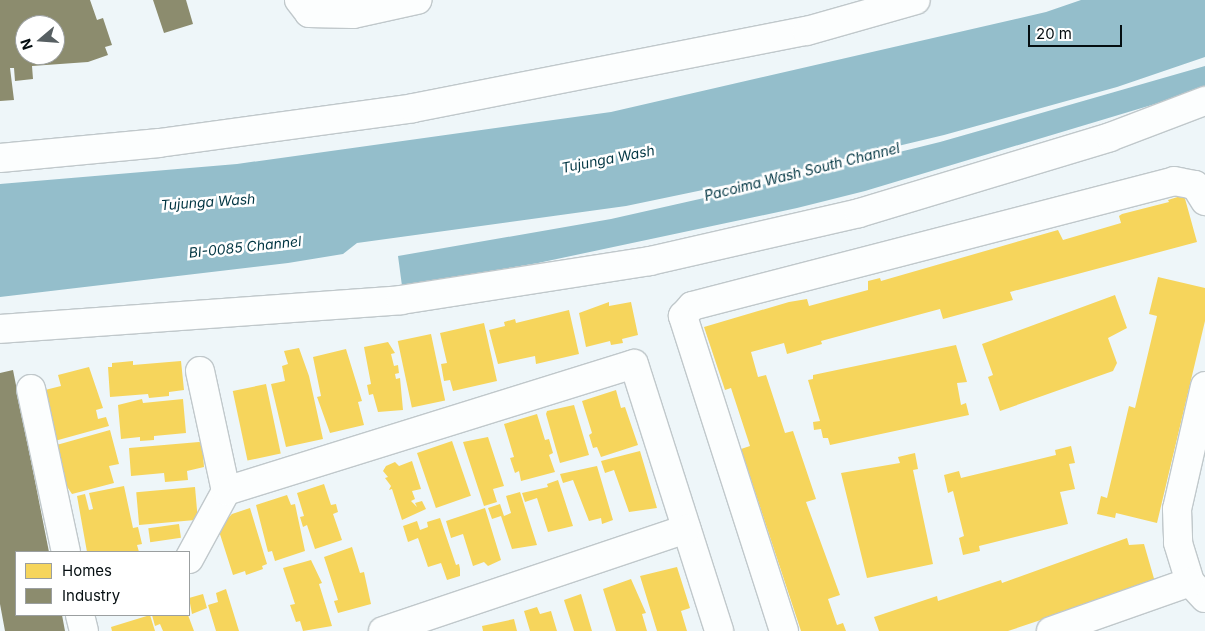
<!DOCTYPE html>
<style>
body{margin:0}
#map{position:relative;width:1205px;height:631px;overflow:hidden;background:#eef6f9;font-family:Inter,sans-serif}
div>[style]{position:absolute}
.water>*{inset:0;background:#94becb}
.homes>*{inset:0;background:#f6d55c;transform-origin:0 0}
.industry>*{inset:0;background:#8c8c6e}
.roads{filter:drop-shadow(1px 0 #c0c8cb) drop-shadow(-1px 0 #c0c8cb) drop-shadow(0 1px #c0c8cb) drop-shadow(0 -1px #c0c8cb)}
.minor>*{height:28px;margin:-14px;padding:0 14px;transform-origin:14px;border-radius:14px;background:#fcfefe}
span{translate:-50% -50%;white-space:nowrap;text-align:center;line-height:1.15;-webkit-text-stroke:5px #fff;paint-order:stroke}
.water-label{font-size:14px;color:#003542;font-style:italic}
.legend{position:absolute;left:15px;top:551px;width:175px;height:65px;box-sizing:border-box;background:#fff;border:1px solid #9b9fa0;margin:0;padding:6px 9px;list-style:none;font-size:15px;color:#050e11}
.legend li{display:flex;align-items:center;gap:10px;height:25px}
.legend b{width:25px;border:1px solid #9b9fa0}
.north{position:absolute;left:15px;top:15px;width:50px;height:50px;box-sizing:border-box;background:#fff;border:1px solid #9b9fa0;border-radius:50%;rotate:252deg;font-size:14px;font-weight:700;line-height:20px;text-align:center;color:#050e11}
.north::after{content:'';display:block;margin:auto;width:18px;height:22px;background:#575f62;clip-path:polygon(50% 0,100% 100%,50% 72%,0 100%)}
.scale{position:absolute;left:1028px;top:25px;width:94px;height:22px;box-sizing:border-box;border:2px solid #050e11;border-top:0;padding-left:6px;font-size:15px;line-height:18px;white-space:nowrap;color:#050e11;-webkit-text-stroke:4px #fff;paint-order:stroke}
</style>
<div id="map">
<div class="water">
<div style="clip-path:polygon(1081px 0,1205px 0,1205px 57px,1117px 87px,944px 135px,785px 173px,626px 206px,357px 243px,343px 254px,288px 263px,0 297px,0 184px,237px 164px,611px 112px,1046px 12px)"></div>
<div style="clip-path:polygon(1205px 66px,1205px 89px,865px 191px,797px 208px,538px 263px,402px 286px,398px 256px,611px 219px,810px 174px,940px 142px)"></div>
</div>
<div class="homes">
<div style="clip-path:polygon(1184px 195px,1197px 242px,1010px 292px,1013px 300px,943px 319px,940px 309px,821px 341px,822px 344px,787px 354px,784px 343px,751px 352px,758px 377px,766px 375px,785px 433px,793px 431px,816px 499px,806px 502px,840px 595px,828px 599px,837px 625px,843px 623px,846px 631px,801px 631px,741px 449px,750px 446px,731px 388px,725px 390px,704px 327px,789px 302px,807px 299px,809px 306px,868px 290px,868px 281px,880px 278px,881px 281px,1058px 230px,1063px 240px,1121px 223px,1119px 216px,1122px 214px,1169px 202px,1168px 200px)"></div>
<div style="clip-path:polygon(1158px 277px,1205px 288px,1205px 321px,1157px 523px,1116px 513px,1115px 518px,1097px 514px,1101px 496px,1107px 498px,1129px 406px,1135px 408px,1157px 316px,1149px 314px)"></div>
<div style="clip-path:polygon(1115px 295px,1127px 328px,1108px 338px,1117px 363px,1113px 371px,1000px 411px,988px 377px,993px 375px,982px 344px)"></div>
<div style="clip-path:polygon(609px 302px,609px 306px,631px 302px,638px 335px,622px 339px,623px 343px,611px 345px,610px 341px,586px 347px,579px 313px)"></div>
<div style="clip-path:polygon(569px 310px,579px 354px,536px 364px,535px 356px,498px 364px,489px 330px,505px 326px,504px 322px,515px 319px,516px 323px)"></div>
<div style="clip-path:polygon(484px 323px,497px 381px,453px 391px,450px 380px,444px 381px,441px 364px,447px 363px,440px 333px)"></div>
<div style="left:431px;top:334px;width:68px;height:34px;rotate:78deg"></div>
<div style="clip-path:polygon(388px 342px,395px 353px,391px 354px,394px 366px,398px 365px,399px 373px,395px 374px,396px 379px,400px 378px,403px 410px,378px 412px,373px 394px,369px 395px,367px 385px,371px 384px,364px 347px)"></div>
<div style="clip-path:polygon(956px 345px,967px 382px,957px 383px,961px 405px,966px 403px,969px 415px,830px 445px,828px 438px,823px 438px,821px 429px,814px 430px,813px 422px,820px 421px,808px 380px,813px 379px,813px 375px)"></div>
<div style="clip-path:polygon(299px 348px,309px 376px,323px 439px,286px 447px,271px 384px,285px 381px,282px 366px,288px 364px,284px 351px)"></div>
<div style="clip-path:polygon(346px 349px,362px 401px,358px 402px,364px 425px,330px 433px,317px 397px,321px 396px,313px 357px)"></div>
<div style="clip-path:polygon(133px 361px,133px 365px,181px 361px,184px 390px,169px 392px,169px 396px,149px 398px,148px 394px,110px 397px,108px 367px,112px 367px,112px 363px)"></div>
<div style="clip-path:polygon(89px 367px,103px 408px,96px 410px,98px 419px,106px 417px,109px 426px,51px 442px,41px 391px,61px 386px,58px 375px)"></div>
<div style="left:266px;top:384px;width:71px;height:34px;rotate:78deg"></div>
<div style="clip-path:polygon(616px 390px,621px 408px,625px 407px,638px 445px,601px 457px,597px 447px,593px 448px,589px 435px,592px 433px,582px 401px)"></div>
<div style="clip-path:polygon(142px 399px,143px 403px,183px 399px,186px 433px,154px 436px,154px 440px,140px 441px,140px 437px,121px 439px,118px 405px)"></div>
<div style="clip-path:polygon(574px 405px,589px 455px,560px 463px,546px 414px,547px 411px)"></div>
<div style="clip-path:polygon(537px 414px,545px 440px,549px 439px,553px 453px,549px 455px,555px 472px,521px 481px,519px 471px,515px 473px,510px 458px,514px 457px,504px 424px)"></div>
<div style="clip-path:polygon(110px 430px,119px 464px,109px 466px,114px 483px,72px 494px,62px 479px,53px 446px)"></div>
<div style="clip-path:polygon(488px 437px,504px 486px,493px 489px,497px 502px,484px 506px,463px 442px)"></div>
<div style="left:452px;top:441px;width:58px;height:37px;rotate:71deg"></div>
<div style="clip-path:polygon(199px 442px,202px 443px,204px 467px,187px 471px,188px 480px,165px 482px,164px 473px,131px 476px,129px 448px)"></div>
<div style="clip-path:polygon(1071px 446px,1075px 463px,1069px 464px,1075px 489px,1060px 492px,1068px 524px,979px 546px,980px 551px,963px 555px,959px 538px,964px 536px,953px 491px,948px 493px,944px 475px,959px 471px,961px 478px,1056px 455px,1055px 450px)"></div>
<div style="clip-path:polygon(640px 451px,657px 508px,629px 512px,614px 470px,605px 473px,601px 461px)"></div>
<div style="clip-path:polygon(915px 453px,918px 469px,913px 470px,933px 564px,867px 578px,841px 473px,900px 463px,898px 457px)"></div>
<div style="clip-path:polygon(412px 461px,421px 489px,412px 491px,415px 499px,411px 501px,417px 507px,415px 503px,422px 501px,426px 509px,402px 520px,392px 489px,389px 490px,391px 486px,385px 478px,388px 477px,383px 471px,386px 466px,395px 462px,399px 466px)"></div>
<div style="clip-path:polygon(597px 466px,613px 520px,602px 524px,601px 518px,589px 521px,573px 480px,563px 483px,560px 474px)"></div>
<div style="clip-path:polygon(558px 480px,573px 526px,548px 532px,537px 498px,525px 502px,522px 493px,548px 487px,547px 484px)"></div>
<div style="clip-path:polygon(324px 484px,331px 505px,336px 504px,338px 512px,333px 514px,342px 540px,315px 549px,307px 525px,303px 527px,300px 517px,304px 516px,297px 493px)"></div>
<div style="clip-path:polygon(124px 486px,133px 528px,138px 527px,142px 544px,137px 545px,139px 552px,87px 552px,77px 496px,85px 494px,89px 510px,93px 509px,89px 493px)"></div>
<div style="left:195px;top:487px;width:33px;height:59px;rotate:85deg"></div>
<div style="clip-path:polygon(520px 492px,537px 545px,512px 549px,501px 516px,492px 519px,488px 508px,500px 504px,504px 516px,511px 513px,506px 496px)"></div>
<div style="clip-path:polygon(287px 495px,291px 505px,295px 504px,305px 551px,275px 561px,272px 551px,268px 552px,256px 505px)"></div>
<div style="clip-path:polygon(250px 508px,267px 564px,262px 566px,263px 569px,246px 575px,245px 571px,233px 575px,218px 528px,232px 514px)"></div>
<div style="clip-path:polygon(485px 508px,501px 560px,488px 566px,484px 562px,473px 566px,463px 534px,451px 538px,446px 521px)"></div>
<div style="clip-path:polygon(440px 518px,456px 565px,459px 564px,460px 569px,460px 576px,447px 580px,441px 563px,428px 567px,418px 538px,408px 542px,403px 526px,417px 521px,420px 530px,428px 527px,427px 522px)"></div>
<div style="left:179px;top:524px;width:14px;height:31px;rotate:82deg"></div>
<div style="clip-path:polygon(1127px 538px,1129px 545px,1144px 544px,1155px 582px,1008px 631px,879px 631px,874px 617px,937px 596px,938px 601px,1001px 580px,1002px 583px)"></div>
<div style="clip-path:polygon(352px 547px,360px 573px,364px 572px,371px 604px,338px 613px,334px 601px,338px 600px,324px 557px)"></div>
<div style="clip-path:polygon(311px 560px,322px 583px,319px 584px,332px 626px,303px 631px,300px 621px,296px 622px,290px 605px,295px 604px,283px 568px)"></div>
<div style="clip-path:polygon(677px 567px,690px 608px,681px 611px,687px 631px,657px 631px,640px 576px)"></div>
<div style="clip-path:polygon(631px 579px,646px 613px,642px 614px,647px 631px,616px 631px,603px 589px)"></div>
<div style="clip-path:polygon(226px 589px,239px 631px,216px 631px,208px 605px,218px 602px,216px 593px)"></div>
<div style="clip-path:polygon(203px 594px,207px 608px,192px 614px,189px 598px)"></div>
<div style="clip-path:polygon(581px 594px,592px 631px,574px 631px,564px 600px)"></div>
<div style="clip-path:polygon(537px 607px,540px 614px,551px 611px,557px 631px,530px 631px,524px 611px)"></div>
<div style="clip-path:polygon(150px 615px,155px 631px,112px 631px,111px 627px)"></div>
<div style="clip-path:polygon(152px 615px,188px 615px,194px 631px,163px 631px,160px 624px,155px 626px)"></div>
<div style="clip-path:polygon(514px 619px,517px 631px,483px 631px,482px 626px)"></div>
</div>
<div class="industry">
<div style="clip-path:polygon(evenodd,0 0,90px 0,97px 20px,103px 18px,112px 45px,105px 47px,108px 55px,88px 62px,32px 66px,33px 79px,15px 81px,14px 68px,10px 68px,14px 100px,0 101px,0 0,25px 25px,55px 25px,55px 55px,25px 55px,25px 25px)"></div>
<div style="clip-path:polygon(153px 0,186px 0,193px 24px,164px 33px)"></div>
<div style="clip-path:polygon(13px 370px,49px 552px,16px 552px,16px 615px,62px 615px,65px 631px,5px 631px,0 604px,0 373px)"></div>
</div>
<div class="roads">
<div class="minor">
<div style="left:299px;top:0;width:16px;rotate:52deg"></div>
<div style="left:309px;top:13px;width:44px;rotate:1.3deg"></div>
<div style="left:353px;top:14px;width:66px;rotate:-12.3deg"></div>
<div style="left:0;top:158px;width:160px;rotate:-5.4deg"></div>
<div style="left:159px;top:143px;width:256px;rotate:-7.8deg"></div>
<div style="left:413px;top:108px;width:401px;rotate:-11.1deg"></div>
<div style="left:807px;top:31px;width:113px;rotate:-15.9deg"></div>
<div style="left:0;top:329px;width:402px;rotate:-4.1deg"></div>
<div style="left:401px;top:300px;width:252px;rotate:-8.9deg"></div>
<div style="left:650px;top:261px;width:214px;rotate:-12.9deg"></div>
<div style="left:859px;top:213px;width:262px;rotate:-16.8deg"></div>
<div style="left:1110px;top:137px;width:102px;rotate:-20.8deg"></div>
<div style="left:200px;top:371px;width:123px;rotate:77.8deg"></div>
<div style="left:1205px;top:386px;width:126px;rotate:102.8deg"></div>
<div style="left:1177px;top:509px;width:34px;rotate:88deg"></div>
<div style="left:1178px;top:543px;width:41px;rotate:72.9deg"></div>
<div style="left:1190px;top:582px;width:22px;rotate:47deg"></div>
<div style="left:31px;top:389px;width:167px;rotate:77.9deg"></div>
<div style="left:189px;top:559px;width:77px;rotate:-61.4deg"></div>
<div style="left:226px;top:491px;width:427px;rotate:-17.3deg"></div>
<div style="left:634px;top:364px;width:280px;rotate:72.3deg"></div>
<div style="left:80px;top:615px;width:16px;rotate:76deg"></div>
<div style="left:383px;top:631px;width:320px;rotate:-18.6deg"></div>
<div style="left:784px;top:631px;width:331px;rotate:-107.8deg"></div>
<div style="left:683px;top:316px;width:13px;rotate:-48deg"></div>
<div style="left:692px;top:306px;width:498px;rotate:-14.5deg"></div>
<div style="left:1174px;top:181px;width:21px;rotate:11deg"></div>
<div style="left:1195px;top:185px;width:19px;rotate:58deg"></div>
<div style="left:1051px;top:631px;width:147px;rotate:-19.4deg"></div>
</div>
</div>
<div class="water-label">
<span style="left:608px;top:159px;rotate:-11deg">Tujunga Wash</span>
<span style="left:802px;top:172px;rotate:-14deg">Pacoima Wash South Channel</span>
<span style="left:208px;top:202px;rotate:-4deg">Tujunga Wash</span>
<span style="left:245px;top:247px;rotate:-6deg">BI-0085 Channel</span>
</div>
<ul class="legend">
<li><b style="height:14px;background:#f6d55c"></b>Homes</li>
<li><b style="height:14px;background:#8c8c6e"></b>Industry</li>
</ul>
<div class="north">N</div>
<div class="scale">20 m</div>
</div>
